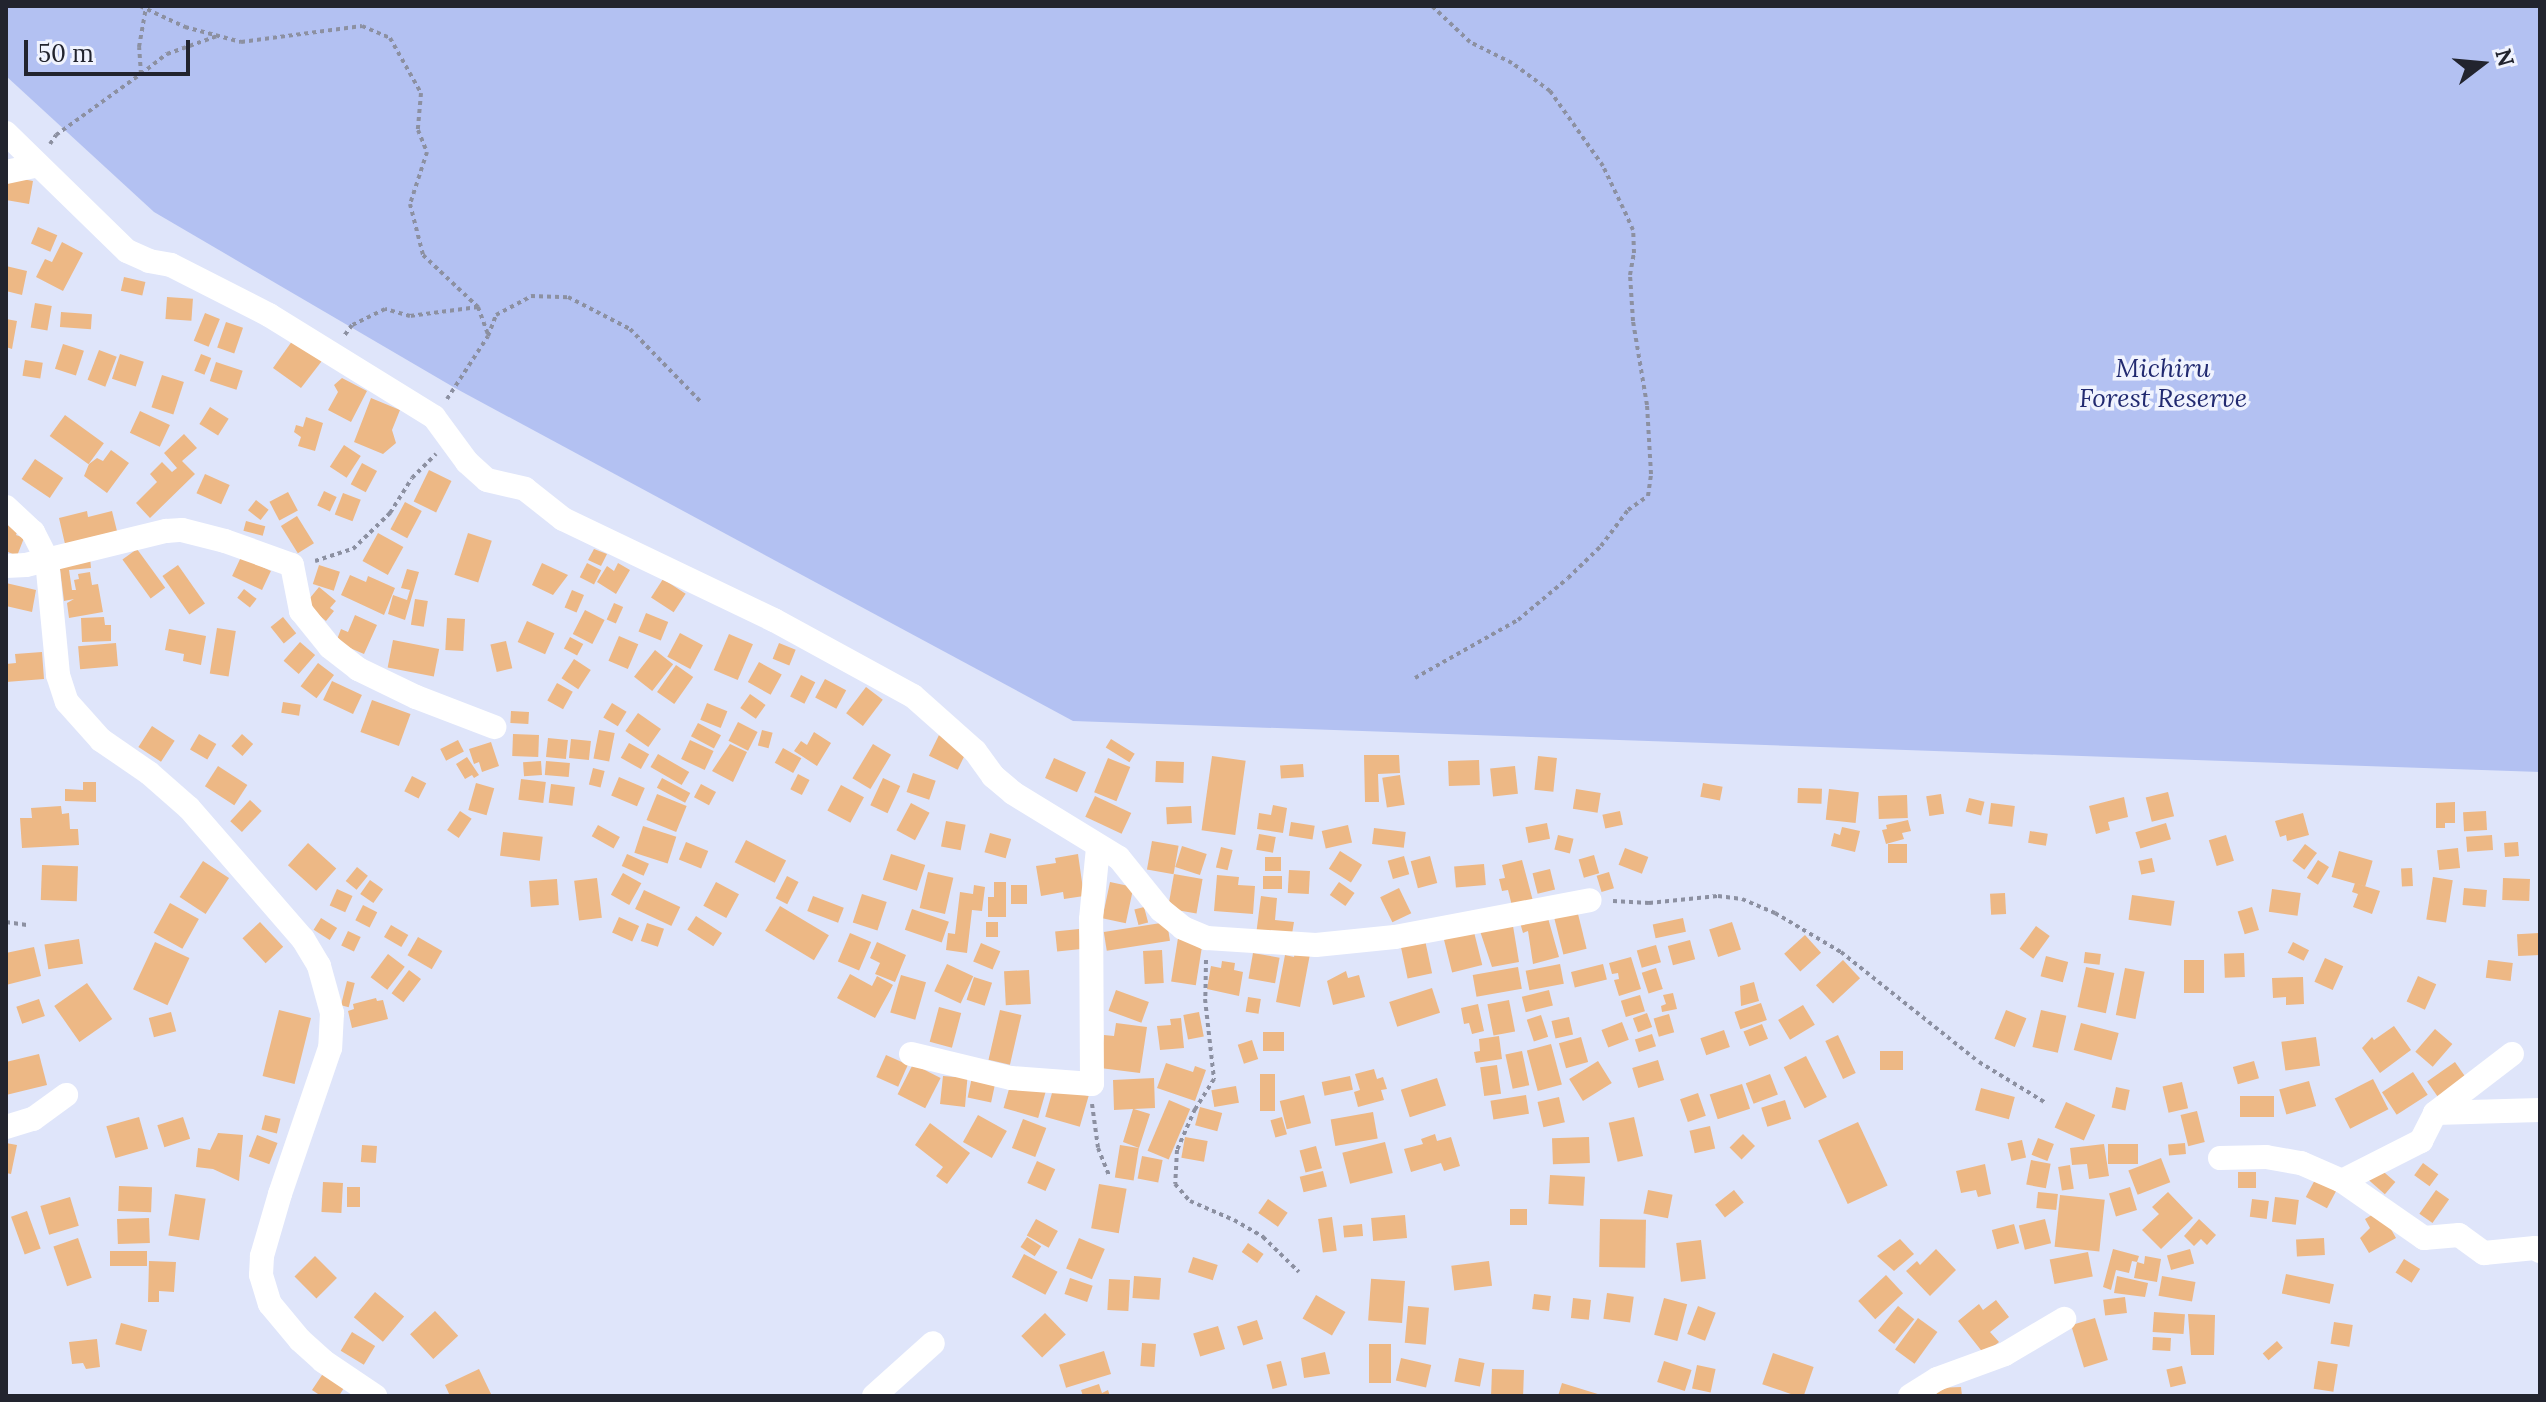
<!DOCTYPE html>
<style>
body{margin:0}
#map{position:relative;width:2546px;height:1402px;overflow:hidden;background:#dfe5fa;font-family:Lora,serif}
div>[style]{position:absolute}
.green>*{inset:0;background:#b3c1f2}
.building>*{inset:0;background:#edb885;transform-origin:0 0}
.path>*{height:4px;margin-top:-2px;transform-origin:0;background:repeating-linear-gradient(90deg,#8c90a1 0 4px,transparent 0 8px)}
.street>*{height:24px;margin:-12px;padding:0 12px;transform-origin:12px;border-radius:12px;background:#fff}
span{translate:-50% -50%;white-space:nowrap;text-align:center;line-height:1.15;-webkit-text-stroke:7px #f0f3fe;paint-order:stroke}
.park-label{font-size:26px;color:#222a70;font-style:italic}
.frame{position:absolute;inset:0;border:8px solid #22242e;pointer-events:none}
.north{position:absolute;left:2442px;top:24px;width:80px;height:80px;-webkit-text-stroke:6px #f0f3fe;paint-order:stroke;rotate:74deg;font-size:22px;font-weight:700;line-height:32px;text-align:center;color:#22242e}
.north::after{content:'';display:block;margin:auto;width:28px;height:36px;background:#22242e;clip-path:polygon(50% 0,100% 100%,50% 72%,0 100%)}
.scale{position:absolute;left:24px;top:40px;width:166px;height:36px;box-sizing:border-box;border:4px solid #22242e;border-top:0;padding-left:10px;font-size:24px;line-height:28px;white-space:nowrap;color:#22242e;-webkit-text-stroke:6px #f0f3fe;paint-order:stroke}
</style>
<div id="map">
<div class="green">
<div style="clip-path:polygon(6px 6px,2540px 6px,2540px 772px,1073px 721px,455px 388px,154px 212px,6px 76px)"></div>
</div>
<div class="building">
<div style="clip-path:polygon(6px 176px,33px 181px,29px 204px,6px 200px)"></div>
<div style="left:38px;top:227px;width:21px;height:18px;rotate:23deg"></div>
<div style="clip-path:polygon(62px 242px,83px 253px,63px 291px,36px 277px,45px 259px,52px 262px)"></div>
<div style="clip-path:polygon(6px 266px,27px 271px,22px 295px,6px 291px)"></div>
<div style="left:124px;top:277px;width:22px;height:14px;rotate:13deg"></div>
<div style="left:167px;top:297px;width:26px;height:22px;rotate:4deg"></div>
<div style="left:35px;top:303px;width:17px;height:25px;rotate:10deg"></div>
<div style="left:61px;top:312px;width:31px;height:15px;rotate:4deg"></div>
<div style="left:205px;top:313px;width:16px;height:30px;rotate:22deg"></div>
<div style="clip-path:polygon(6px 319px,17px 321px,12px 349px,6px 347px)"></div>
<div style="left:226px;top:322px;width:18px;height:27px;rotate:19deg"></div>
<div style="clip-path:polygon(295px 337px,328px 353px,301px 388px,273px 368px)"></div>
<div style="left:63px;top:344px;width:22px;height:26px;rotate:18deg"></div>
<div style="left:99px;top:350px;width:19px;height:32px;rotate:21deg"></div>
<div style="left:120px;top:354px;width:25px;height:26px;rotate:18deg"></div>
<div style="left:201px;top:354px;width:11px;height:18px;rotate:22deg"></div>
<div style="left:25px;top:360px;width:18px;height:16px;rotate:9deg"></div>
<div style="left:216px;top:362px;width:28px;height:20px;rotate:18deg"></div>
<div style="left:162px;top:375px;width:23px;height:34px;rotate:18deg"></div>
<div style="clip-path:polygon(342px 378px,367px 391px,351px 422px,328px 410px,338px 392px,334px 385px)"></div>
<div style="clip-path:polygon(371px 398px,400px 410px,392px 430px,396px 443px,383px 454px,354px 442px)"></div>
<div style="left:210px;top:407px;width:22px;height:20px;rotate:32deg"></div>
<div style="left:140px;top:411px;width:33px;height:24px;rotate:25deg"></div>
<div style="left:65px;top:415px;width:48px;height:26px;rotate:36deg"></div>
<div style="clip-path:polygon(306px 417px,323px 423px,315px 451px,298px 446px,301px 437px,294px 432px,296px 425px,303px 427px)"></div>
<div style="clip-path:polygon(184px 434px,197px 448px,182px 461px,195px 474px,150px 518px,136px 503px,157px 482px,150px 474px,162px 462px,172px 472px,177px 468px,164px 453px)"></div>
<div style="left:344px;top:445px;width:20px;height:26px;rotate:33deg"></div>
<div style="clip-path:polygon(111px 450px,129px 463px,107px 493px,84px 476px,89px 464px,97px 458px,103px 461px)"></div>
<div style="left:35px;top:459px;width:34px;height:24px;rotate:34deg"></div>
<div style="left:362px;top:463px;width:17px;height:24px;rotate:28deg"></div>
<div style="left:429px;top:470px;width:25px;height:35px;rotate:26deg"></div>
<div style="left:205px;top:474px;width:27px;height:21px;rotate:24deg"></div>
<div style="left:324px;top:491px;width:14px;height:16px;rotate:25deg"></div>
<div style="left:288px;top:492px;width:21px;height:21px;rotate:62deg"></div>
<div style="left:343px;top:493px;width:19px;height:23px;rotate:21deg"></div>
<div style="left:256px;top:500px;width:16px;height:13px;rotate:38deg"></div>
<div style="left:405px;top:502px;width:19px;height:31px;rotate:28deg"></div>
<div style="clip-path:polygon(87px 511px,88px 517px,112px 511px,117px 531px,65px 544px,59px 518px)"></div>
<div style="left:297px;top:516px;width:32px;height:19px;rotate:58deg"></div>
<div style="clip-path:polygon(6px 519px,20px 525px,16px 535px,24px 538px,17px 556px,6px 551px)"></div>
<div style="left:246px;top:521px;width:20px;height:10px;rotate:15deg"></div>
<div style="left:378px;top:533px;width:29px;height:32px;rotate:29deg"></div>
<div style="left:468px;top:533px;width:25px;height:44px;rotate:18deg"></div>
<div style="left:137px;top:549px;width:48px;height:18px;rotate:54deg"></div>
<div style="clip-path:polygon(594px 549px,607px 554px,601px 566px,588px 560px)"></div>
<div style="clip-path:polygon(90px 557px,91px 568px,69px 570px,72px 590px,76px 590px,74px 580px,79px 579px,78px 574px,90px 572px,92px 585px,98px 584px,103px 612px,69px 618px,67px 603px,74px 599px,64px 601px,59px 561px)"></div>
<div style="left:241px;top:557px;width:33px;height:21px;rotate:25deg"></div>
<div style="clip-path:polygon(542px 563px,568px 575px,553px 595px,532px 585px)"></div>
<div style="left:587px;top:563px;width:16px;height:16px;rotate:27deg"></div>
<div style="clip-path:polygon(618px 563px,630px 570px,616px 594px,597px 582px,607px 566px,614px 571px)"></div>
<div style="left:178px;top:565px;width:47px;height:19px;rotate:55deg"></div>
<div style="left:319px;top:565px;width:22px;height:20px;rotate:18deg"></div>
<div style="clip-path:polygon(407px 569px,419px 572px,405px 620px,388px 614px,393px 595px,407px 600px,410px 590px,401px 588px)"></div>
<div style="clip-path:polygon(350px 575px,366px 582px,368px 576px,395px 588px,384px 615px,341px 595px)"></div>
<div style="left:663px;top:579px;width:27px;height:22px;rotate:33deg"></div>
<div style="clip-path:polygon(6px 583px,36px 590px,32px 612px,6px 606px)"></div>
<div style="clip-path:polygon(319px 587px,336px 601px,330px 608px,334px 611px,326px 621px,305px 604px)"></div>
<div style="left:244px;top:589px;width:16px;height:11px;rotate:38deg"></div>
<div style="left:572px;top:590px;width:13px;height:19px;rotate:23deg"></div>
<div style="left:415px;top:599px;width:13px;height:26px;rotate:9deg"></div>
<div style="left:614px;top:603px;width:10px;height:18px;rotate:24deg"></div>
<div style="left:585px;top:610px;width:22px;height:27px;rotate:27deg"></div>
<div style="left:646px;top:613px;width:24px;height:20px;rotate:22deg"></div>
<div style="clip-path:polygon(355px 615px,377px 625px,364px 654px,336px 642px,341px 629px,348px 632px)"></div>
<div style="clip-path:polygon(104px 617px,105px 625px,111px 625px,111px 641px,82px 642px,81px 618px)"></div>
<div style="left:283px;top:617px;width:21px;height:16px;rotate:51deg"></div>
<div style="left:447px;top:618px;width:18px;height:32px;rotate:3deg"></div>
<div style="left:527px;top:621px;width:30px;height:23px;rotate:24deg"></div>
<div style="left:217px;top:628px;width:19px;height:46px;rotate:9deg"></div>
<div style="clip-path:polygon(169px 629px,206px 636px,201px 665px,183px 661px,184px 654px,165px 650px)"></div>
<div style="left:680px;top:633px;width:26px;height:27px;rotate:28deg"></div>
<div style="left:729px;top:634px;width:26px;height:39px;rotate:23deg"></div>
<div style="left:619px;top:636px;width:21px;height:27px;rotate:23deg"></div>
<div style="left:570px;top:637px;width:15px;height:13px;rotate:28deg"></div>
<div style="left:393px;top:640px;width:47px;height:28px;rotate:11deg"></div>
<div style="left:506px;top:641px;width:28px;height:16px;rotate:77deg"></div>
<div style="left:300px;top:642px;width:20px;height:25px;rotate:41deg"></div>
<div style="left:116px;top:643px;width:23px;height:38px;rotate:85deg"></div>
<div style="left:779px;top:643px;width:18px;height:17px;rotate:22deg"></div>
<div style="left:655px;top:650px;width:23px;height:34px;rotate:38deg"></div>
<div style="clip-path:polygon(42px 652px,44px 679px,6px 682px,6px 664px,16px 663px,15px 654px)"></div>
<div style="left:574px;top:659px;width:20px;height:23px;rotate:33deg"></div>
<div style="left:759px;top:662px;width:26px;height:23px;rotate:29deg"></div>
<div style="left:318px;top:663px;width:20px;height:29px;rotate:37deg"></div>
<div style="left:676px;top:665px;width:21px;height:33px;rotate:35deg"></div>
<div style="left:801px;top:675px;width:16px;height:24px;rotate:27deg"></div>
<div style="left:825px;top:679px;width:24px;height:21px;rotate:28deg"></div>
<div style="left:332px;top:681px;width:33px;height:21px;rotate:25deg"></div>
<div style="left:557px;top:683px;width:18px;height:20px;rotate:29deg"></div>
<div style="left:866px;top:687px;width:21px;height:33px;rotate:37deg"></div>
<div style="left:750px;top:694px;width:19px;height:17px;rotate:35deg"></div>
<div style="left:372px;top:700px;width:41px;height:34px;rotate:20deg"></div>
<div style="left:283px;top:702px;width:18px;height:11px;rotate:9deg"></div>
<div style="left:612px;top:703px;width:17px;height:17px;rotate:31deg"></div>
<div style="left:707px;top:703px;width:22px;height:18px;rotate:22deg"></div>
<div style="left:511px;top:711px;width:18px;height:12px;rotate:3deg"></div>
<div style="left:638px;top:713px;width:28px;height:22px;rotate:35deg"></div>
<div style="left:738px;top:722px;width:22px;height:21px;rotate:27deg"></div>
<div style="left:698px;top:723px;width:26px;height:15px;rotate:28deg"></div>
<div style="left:152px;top:726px;width:27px;height:25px;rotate:33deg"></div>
<div style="left:599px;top:730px;width:16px;height:29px;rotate:11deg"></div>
<div style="left:762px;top:730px;width:11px;height:16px;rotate:15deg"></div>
<div style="clip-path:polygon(814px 732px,831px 743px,817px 766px,794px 751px,801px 741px,807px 745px)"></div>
<div style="left:199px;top:734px;width:20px;height:18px;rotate:30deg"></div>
<div style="left:242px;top:734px;width:15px;height:16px;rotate:42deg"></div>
<div style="left:513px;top:734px;width:26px;height:22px;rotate:2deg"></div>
<div style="left:939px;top:735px;width:32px;height:23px;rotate:26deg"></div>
<div style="left:548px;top:738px;width:20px;height:19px;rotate:6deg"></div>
<div style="left:571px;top:739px;width:20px;height:19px;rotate:6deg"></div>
<div style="left:1111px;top:739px;width:28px;height:10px;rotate:32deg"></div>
<div style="left:458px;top:740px;width:13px;height:20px;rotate:63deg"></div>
<div style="left:690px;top:740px;width:26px;height:21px;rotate:25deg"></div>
<div style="clip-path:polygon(491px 742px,499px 766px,482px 772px,479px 762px,474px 764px,469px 749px)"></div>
<div style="left:629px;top:743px;width:23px;height:17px;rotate:29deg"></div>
<div style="clip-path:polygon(730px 744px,747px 752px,733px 782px,712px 771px)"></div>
<div style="left:873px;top:744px;width:21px;height:40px;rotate:31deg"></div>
<div style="left:783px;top:748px;width:21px;height:17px;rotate:29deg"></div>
<div style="left:658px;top:754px;width:36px;height:15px;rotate:30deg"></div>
<div style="clip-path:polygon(1364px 755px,1399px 755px,1400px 773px,1378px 774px,1379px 802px,1365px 802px)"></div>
<div style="left:1212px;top:756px;width:34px;height:75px;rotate:8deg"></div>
<div style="left:1538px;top:756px;width:19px;height:34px;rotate:6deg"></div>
<div style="clip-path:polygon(467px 757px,479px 775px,474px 778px,472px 775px,465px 779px,456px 764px)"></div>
<div style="left:1054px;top:758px;width:35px;height:22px;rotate:24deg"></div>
<div style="left:1108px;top:758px;width:24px;height:37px;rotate:22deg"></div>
<div style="left:1479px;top:760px;width:25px;height:31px;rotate:88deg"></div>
<div style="left:541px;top:761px;width:14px;height:18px;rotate:86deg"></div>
<div style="left:546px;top:761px;width:24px;height:14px;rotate:5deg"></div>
<div style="left:1156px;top:761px;width:28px;height:21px;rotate:2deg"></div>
<div style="left:1303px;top:764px;width:13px;height:23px;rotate:86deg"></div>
<div style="left:218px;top:766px;width:35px;height:24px;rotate:33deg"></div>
<div style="left:1515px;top:766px;width:28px;height:25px;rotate:84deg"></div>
<div style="left:593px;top:768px;width:12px;height:17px;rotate:14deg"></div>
<div style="left:913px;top:773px;width:24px;height:20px;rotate:19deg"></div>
<div style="left:798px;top:774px;width:13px;height:17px;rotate:27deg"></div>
<div style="left:1400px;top:775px;width:30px;height:18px;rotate:81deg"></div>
<div style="left:412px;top:776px;width:16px;height:17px;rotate:27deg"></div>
<div style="left:619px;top:777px;width:28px;height:20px;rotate:23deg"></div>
<div style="left:662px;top:778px;width:32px;height:11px;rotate:28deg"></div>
<div style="left:883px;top:778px;width:19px;height:30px;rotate:25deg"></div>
<div style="left:521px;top:779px;width:25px;height:21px;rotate:7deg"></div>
<div style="clip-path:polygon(83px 782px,96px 782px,96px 802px,65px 801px,65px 789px,83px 790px)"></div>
<div style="left:476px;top:783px;width:19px;height:28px;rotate:16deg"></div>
<div style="left:1703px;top:783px;width:20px;height:14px;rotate:11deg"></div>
<div style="left:551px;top:784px;width:24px;height:19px;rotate:7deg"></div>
<div style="left:701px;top:784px;width:17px;height:15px;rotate:28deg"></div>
<div style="left:841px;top:785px;width:26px;height:29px;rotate:28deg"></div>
<div style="left:1798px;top:788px;width:24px;height:15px;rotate:2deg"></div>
<div style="left:1576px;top:789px;width:25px;height:20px;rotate:9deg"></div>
<div style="left:1829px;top:789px;width:30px;height:31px;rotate:6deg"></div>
<div style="left:2168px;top:792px;width:25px;height:23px;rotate:76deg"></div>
<div style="left:657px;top:794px;width:32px;height:28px;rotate:22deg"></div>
<div style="left:1941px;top:794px;width:20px;height:15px;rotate:81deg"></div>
<div style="left:1907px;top:795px;width:23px;height:29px;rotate:88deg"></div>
<div style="left:1095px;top:796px;width:40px;height:23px;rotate:25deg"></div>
<div style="clip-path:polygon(2124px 797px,2128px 817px,2108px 822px,2110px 830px,2096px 834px,2089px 806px)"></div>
<div style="left:1969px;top:798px;width:16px;height:14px;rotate:14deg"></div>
<div style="left:250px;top:800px;width:16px;height:29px;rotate:43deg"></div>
<div style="clip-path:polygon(2455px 802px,2455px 823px,2445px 823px,2445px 828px,2436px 828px,2436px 803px)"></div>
<div style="left:911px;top:803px;width:21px;height:31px;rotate:28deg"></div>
<div style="left:1991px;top:803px;width:24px;height:21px;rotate:7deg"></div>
<div style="clip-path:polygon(1273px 805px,1287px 808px,1283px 833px,1257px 829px,1259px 813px,1271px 815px)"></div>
<div style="clip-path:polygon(61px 806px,62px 814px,69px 813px,70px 829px,78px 829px,79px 845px,22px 848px,20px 818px,32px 818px,31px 808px)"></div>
<div style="left:1191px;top:806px;width:17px;height:25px;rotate:87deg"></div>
<div style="left:460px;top:811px;width:14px;height:23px;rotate:34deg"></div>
<div style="left:1620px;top:811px;width:14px;height:18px;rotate:78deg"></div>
<div style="left:2486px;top:811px;width:19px;height:23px;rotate:87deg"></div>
<div style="clip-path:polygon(2303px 813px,2309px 835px,2287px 841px,2286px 835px,2280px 837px,2275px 821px)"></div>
<div style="clip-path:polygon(1908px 820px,1911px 831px,1902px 833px,1904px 839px,1886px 844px,1882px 830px,1887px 829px,1886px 825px)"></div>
<div style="left:946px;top:821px;width:20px;height:26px;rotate:11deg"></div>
<div style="left:1291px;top:822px;width:24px;height:14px;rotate:9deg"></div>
<div style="left:1547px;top:823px;width:16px;height:22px;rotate:79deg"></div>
<div style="left:2166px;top:823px;width:17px;height:32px;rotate:73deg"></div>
<div style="left:598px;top:825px;width:25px;height:13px;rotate:29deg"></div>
<div style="left:1348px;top:825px;width:18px;height:27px;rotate:77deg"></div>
<div style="left:643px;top:826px;width:35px;height:28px;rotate:18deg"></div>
<div style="clip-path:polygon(1842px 827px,1860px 831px,1855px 852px,1831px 846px,1834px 833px,1840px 835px)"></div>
<div style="left:1374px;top:828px;width:32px;height:16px;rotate:7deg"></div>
<div style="left:2030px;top:831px;width:18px;height:12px;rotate:9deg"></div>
<div style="left:503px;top:832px;width:40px;height:24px;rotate:7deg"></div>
<div style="left:990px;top:833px;width:22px;height:20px;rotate:16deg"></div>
<div style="left:1259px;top:834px;width:17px;height:16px;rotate:10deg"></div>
<div style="left:1558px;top:835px;width:16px;height:15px;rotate:14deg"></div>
<div style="left:2226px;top:835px;width:27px;height:18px;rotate:73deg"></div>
<div style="left:2492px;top:835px;width:15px;height:26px;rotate:86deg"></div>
<div style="left:746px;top:840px;width:45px;height:25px;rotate:27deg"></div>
<div style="left:1152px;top:841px;width:27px;height:29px;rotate:10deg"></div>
<div style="left:686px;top:842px;width:24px;height:19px;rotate:22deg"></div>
<div style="left:2518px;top:842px;width:14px;height:14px;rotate:86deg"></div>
<div style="left:308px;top:843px;width:38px;height:30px;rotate:42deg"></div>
<div style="left:1907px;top:844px;width:19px;height:19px;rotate:90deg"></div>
<div style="left:2305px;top:844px;width:15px;height:21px;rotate:37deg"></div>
<div style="left:1182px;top:846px;width:26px;height:22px;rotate:18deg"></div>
<div style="left:1221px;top:847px;width:12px;height:21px;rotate:14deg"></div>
<div style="left:1625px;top:848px;width:25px;height:18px;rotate:21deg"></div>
<div style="left:2458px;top:848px;width:20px;height:21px;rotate:84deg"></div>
<div style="left:1340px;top:851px;width:26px;height:21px;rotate:32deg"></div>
<div style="left:2339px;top:851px;width:35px;height:27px;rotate:16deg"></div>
<div style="left:627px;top:854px;width:24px;height:13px;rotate:24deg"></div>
<div style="left:891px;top:854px;width:36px;height:27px;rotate:18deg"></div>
<div style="clip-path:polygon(1078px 854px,1084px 896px,1064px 899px,1063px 892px,1041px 896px,1036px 866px,1056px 863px,1055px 858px)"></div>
<div style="left:1594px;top:855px;width:19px;height:16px;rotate:74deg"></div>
<div style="left:1404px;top:856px;width:19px;height:17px;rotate:74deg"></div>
<div style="left:1430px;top:856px;width:28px;height:20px;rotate:75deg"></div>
<div style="left:1265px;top:857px;width:16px;height:14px"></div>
<div style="left:2152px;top:858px;width:14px;height:14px;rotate:78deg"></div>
<div style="clip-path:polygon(1522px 860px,1533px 901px,1512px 906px,1508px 890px,1502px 891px,1499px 879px,1505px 878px,1502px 865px)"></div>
<div style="left:2318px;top:860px;width:13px;height:21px;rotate:32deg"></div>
<div style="left:203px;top:861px;width:31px;height:43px;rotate:33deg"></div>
<div style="left:1484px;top:864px;width:21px;height:30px;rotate:85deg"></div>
<div style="left:42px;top:865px;width:36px;height:35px;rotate:2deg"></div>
<div style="left:357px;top:867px;width:14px;height:18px;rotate:39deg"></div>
<div style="left:2412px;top:868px;width:18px;height:11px;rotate:87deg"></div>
<div style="left:1550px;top:869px;width:21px;height:18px;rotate:76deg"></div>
<div style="left:1289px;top:870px;width:21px;height:23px;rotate:3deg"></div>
<div style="left:928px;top:872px;width:26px;height:37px;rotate:13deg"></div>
<div style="left:1609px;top:872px;width:17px;height:13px;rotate:73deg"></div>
<div style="left:623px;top:873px;width:21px;height:25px;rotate:29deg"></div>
<div style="left:1174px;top:874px;width:29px;height:35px;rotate:10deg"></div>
<div style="clip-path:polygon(1217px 875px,1239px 877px,1238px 885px,1255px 886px,1253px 914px,1214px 911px)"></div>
<div style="left:787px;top:876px;width:13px;height:25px;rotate:27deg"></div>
<div style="left:1263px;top:876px;width:19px;height:13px"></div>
<div style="left:2433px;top:877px;width:20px;height:43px;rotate:9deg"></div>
<div style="left:597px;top:878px;width:40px;height:23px;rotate:83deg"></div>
<div style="left:2503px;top:878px;width:27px;height:22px;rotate:2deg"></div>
<div style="left:557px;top:879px;width:26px;height:28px;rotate:86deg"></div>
<div style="left:370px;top:880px;width:16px;height:17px;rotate:35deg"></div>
<div style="left:716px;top:882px;width:26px;height:27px;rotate:28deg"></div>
<div style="clip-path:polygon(994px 882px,1006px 882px,1006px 917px,988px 917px,988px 897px,994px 897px)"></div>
<div style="left:1110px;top:882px;width:24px;height:37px;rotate:12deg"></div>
<div style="left:1339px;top:882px;width:19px;height:16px;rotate:35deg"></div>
<div style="clip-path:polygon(2355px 883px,2380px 891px,2372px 914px,2353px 907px,2358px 894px,2352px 892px)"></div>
<div style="clip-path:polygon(974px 885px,985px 887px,982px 911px,972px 910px,967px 953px,946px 950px,948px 933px,955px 934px,960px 892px,973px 894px)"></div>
<div style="left:1011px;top:885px;width:16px;height:19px"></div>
<div style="left:1399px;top:888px;width:28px;height:21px;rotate:64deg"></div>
<div style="left:2464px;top:888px;width:23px;height:17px;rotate:5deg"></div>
<div style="left:337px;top:889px;width:17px;height:18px;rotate:24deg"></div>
<div style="left:2272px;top:889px;width:29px;height:23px;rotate:8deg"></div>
<div style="left:644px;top:890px;width:40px;height:21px;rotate:25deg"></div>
<div style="left:2005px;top:893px;width:21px;height:15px;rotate:87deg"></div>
<div style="left:862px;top:894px;width:26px;height:30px;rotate:18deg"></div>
<div style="left:2132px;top:895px;width:43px;height:25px;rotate:8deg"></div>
<div style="left:813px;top:896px;width:33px;height:16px;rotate:21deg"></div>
<div style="clip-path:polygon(1261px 896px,1277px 898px,1275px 920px,1294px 922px,1291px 940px,1256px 935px)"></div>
<div style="left:170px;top:903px;width:33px;height:34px;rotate:29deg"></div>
<div style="left:363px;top:905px;width:16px;height:17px;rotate:27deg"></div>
<div style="left:780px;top:906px;width:57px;height:29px;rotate:31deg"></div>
<div style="left:1576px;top:906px;width:44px;height:24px;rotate:76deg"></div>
<div style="left:1144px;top:907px;width:16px;height:10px;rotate:75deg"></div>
<div style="left:2252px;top:907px;width:24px;height:15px;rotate:73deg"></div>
<div style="left:912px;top:909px;width:39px;height:22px;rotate:19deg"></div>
<div style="clip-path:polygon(1546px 911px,1559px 957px,1533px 964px,1528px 931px,1523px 933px,1519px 919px)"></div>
<div style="left:696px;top:916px;width:31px;height:16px;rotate:33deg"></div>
<div style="left:619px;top:917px;width:22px;height:17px;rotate:24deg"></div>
<div style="left:321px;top:918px;width:19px;height:14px;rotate:32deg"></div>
<div style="left:1683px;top:918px;width:14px;height:31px;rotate:78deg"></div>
<div style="left:260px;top:922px;width:34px;height:24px;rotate:47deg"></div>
<div style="left:986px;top:922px;width:12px;height:15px"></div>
<div style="left:1167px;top:922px;width:19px;height:64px;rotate:81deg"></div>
<div style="left:1732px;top:922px;width:29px;height:24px;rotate:72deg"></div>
<div style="left:647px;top:923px;width:18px;height:19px;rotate:19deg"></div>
<div style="left:391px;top:925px;width:20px;height:14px;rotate:30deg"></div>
<div style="clip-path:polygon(1513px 926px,1519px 962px,1492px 967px,1480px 931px)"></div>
<div style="left:2036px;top:926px;width:17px;height:28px;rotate:36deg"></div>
<div style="left:1079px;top:929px;width:20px;height:24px;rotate:84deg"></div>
<div style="left:348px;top:931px;width:14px;height:16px;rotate:25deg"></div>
<div style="left:1474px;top:932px;width:34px;height:31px;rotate:76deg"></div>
<div style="left:850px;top:933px;width:23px;height:31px;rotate:23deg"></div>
<div style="left:2539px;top:933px;width:22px;height:22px;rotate:87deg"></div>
<div style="left:1805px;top:935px;width:24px;height:28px;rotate:48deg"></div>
<div style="left:418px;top:937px;width:28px;height:21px;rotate:30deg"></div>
<div style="left:1178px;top:938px;width:25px;height:44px;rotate:9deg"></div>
<div style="left:79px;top:939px;width:25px;height:35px;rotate:81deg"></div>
<div style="left:1425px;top:940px;width:34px;height:25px;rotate:78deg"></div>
<div style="left:1690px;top:940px;width:20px;height:23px;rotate:75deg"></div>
<div style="left:155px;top:942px;width:38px;height:52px;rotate:25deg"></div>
<div style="clip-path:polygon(877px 942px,906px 955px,895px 982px,875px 974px,880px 963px,870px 958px)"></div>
<div style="left:2293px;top:942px;width:18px;height:12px;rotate:27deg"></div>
<div style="left:981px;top:943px;width:21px;height:20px;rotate:23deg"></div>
<div style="left:1656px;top:945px;width:18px;height:20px;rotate:74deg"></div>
<div style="clip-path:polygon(34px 947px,41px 976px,6px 985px,6px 953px)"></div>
<div style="left:1162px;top:950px;width:33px;height:19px;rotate:87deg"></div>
<div style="clip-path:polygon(1295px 951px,1310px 954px,1300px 1007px,1276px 1002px,1285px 955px,1294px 957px)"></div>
<div style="left:2085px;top:952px;width:16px;height:11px;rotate:7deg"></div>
<div style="left:1253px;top:953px;width:27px;height:26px;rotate:10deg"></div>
<div style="left:2244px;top:953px;width:24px;height:20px;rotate:88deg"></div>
<div style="left:388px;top:954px;width:21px;height:29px;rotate:37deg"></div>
<div style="left:2046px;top:956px;width:23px;height:21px;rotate:15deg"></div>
<div style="clip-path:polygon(1631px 957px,1641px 989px,1619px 996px,1614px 980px,1619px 979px,1618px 973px,1612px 974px,1609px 963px)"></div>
<div style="left:2325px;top:958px;width:20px;height:26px;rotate:24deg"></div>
<div style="left:1843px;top:960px;width:25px;height:37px;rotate:47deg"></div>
<div style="left:2184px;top:960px;width:20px;height:33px"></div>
<div style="left:2488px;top:960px;width:25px;height:18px;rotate:7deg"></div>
<div style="clip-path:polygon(1222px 961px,1235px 963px,1234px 970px,1243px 972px,1239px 996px,1207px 989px,1211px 966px,1221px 968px)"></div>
<div style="left:947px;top:964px;width:29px;height:30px;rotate:25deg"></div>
<div style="left:1560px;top:964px;width:20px;height:35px;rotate:79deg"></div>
<div style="left:1603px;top:964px;width:16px;height:33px;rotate:76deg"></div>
<div style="left:1518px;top:967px;width:22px;height:46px;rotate:80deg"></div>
<div style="left:2086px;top:967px;width:29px;height:41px;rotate:12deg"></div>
<div style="left:1656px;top:968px;width:22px;height:15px;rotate:72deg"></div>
<div style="left:2125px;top:968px;width:20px;height:48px;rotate:11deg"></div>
<div style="left:409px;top:970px;width:15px;height:29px;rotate:37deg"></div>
<div style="left:1029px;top:970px;width:34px;height:25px;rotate:87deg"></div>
<div style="clip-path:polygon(1346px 971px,1348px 978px,1359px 975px,1365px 997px,1333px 1005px,1327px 981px)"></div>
<div style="clip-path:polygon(850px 974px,872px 986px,877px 976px,893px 985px,875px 1018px,837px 998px)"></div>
<div style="left:901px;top:975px;width:26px;height:39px;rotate:16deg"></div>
<div style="left:2418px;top:976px;width:20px;height:28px;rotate:24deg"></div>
<div style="left:974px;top:977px;width:19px;height:24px;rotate:18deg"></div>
<div style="clip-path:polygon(2303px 977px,2304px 1004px,2286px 1005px,2286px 997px,2273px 998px,2272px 978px)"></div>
<div style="left:347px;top:981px;width:8px;height:25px;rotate:14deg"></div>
<div style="clip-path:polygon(1754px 982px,1759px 1001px,1741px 1006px,1740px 986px)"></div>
<div style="left:87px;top:983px;width:44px;height:40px;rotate:55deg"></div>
<div style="left:1432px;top:988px;width:26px;height:45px;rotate:72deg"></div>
<div style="left:1116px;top:990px;width:35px;height:22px;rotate:20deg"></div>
<div style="left:1549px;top:990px;width:16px;height:28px;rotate:76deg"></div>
<div style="clip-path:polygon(1673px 993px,1677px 1009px,1662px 1012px,1661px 1006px,1666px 1004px,1663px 995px)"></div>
<div style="left:1640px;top:995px;width:17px;height:20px;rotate:73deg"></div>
<div style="left:1248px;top:997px;width:13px;height:15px;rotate:9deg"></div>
<div style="clip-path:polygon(376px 998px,377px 1001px,383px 1000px,388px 1019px,352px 1028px,348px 1011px,354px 1009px,353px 1004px)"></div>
<div style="left:39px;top:999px;width:18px;height:24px;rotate:71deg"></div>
<div style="left:1509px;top:1000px;width:32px;height:22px;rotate:79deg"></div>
<div style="left:1761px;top:1003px;width:18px;height:28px;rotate:71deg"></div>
<div style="clip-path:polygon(1478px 1004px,1484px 1031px,1472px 1034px,1469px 1023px,1464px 1024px,1461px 1008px)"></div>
<div style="left:1803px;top:1005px;width:23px;height:29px;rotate:59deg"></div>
<div style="left:939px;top:1007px;width:23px;height:36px;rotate:15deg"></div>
<div style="left:279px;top:1010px;width:33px;height:68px;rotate:14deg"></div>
<div style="left:1000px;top:1010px;width:22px;height:51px;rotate:13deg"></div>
<div style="left:2006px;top:1010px;width:22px;height:31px;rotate:22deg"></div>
<div style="left:2041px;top:1010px;width:26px;height:38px;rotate:13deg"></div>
<div style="left:171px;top:1012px;width:20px;height:23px;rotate:75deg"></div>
<div style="left:1199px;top:1012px;width:25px;height:16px;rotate:79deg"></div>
<div style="left:1647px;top:1013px;width:15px;height:15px;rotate:70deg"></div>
<div style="left:1669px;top:1014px;width:19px;height:16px;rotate:74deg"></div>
<div style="left:1541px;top:1015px;width:23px;height:15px;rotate:72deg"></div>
<div style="left:1569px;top:1017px;width:18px;height:18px;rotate:77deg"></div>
<div style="clip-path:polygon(1181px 1018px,1184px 1048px,1160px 1050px,1157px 1026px,1171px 1025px,1170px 1019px)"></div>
<div style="left:1622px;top:1022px;width:19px;height:22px;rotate:69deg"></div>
<div style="clip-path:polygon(1116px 1023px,1147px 1027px,1140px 1073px,1100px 1068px,1104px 1035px,1114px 1036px)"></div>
<div style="left:2081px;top:1023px;width:39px;height:28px;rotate:15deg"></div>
<div style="left:1762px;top:1024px;width:16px;height:20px;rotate:68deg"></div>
<div style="clip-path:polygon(2394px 1026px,2411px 1050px,2380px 1073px,2362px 1048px,2372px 1037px,2374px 1040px)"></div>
<div style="left:2435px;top:1029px;width:23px;height:30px;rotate:41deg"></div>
<div style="left:1724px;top:1030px;width:18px;height:25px;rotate:71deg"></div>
<div style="left:1263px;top:1032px;width:21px;height:19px"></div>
<div style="left:1652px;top:1034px;width:13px;height:18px;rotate:72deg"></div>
<div style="left:1838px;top:1035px;width:42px;height:14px;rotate:65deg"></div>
<div style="clip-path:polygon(1499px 1036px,1502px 1059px,1476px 1063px,1474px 1052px,1480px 1051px,1479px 1039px)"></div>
<div style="left:1581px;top:1037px;width:26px;height:23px;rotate:74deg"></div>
<div style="left:2316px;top:1037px;width:29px;height:35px;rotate:82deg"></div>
<div style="left:1252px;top:1040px;width:20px;height:15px;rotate:72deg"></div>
<div style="left:1551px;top:1044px;width:42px;height:25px;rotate:75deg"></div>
<div style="left:1522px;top:1051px;width:35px;height:17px;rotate:78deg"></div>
<div style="left:1880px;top:1051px;width:23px;height:19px"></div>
<div style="clip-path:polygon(39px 1054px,47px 1085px,6px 1095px,6px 1062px)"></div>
<div style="left:886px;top:1055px;width:24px;height:24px;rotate:24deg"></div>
<div style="left:1806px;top:1056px;width:46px;height:25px;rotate:63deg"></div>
<div style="left:1658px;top:1060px;width:21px;height:27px;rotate:73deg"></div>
<div style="left:1598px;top:1061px;width:26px;height:34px;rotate:58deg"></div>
<div style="left:2254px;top:1061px;width:18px;height:22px;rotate:74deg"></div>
<div style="left:2455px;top:1062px;width:21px;height:34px;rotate:55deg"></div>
<div style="clip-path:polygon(1166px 1063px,1193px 1072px,1195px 1066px,1206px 1070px,1195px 1101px,1157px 1088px)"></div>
<div style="left:913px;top:1064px;width:31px;height:34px;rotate:27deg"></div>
<div style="left:1497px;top:1065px;width:29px;height:17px;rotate:82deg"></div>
<div style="clip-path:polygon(1374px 1069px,1377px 1079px,1383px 1077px,1387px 1089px,1381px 1090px,1384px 1100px,1358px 1107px,1354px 1092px,1360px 1090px,1355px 1074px)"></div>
<div style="clip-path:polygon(955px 1070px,968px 1071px,965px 1107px,940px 1104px,943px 1076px,955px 1077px)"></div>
<div style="left:2413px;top:1072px;width:27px;height:37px;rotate:57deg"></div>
<div style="left:1260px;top:1074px;width:15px;height:37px"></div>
<div style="left:1770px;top:1074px;width:22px;height:26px;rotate:69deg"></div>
<div style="left:1350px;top:1076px;width:14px;height:29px;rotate:78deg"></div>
<div style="left:972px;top:1077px;width:24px;height:21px;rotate:12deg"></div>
<div style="clip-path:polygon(1154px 1078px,1155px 1108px,1134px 1109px,1150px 1114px,1139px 1148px,1123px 1142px,1133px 1109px,1114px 1110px,1113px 1080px)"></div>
<div style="left:1437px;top:1078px;width:29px;height:38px;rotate:72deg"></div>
<div style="left:2373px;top:1079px;width:34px;height:43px;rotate:63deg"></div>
<div style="left:2309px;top:1081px;width:26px;height:31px;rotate:74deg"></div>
<div style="left:1011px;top:1082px;width:36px;height:27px;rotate:16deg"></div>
<div style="left:2182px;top:1082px;width:27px;height:20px;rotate:77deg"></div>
<div style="left:1742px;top:1084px;width:26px;height:34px;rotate:72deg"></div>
<div style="left:1054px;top:1086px;width:36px;height:32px;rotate:16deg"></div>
<div style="left:1236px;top:1086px;width:17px;height:25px;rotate:80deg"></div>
<div style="left:2116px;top:1087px;width:14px;height:21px;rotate:12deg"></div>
<div style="left:1981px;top:1088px;width:35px;height:23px;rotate:15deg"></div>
<div style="left:1698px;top:1093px;width:24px;height:19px;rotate:71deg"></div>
<div style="left:1304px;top:1095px;width:29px;height:25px;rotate:76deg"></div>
<div style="left:1526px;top:1095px;width:19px;height:36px;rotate:81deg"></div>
<div style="left:2240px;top:1096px;width:34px;height:21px"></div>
<div style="left:1559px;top:1097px;width:26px;height:22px;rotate:77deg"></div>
<div style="left:1169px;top:1100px;width:23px;height:55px;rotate:23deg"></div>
<div style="left:1785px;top:1100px;width:20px;height:25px;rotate:72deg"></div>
<div style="left:2066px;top:1102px;width:32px;height:28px;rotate:24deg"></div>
<div style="left:1200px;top:1107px;width:23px;height:19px;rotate:15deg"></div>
<div style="left:2197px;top:1111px;width:32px;height:17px;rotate:76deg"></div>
<div style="left:1373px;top:1112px;width:27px;height:43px;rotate:80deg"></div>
<div style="left:265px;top:1115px;width:16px;height:15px;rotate:14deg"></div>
<div style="left:978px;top:1115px;width:33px;height:31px;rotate:29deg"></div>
<div style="left:139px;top:1117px;width:33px;height:34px;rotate:74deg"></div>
<div style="left:183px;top:1117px;width:23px;height:27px;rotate:72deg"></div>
<div style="left:1282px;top:1117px;width:18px;height:12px;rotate:74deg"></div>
<div style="left:1634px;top:1117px;width:40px;height:26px;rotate:77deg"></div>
<div style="left:1023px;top:1119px;width:25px;height:31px;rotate:21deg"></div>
<div style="left:1858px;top:1122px;width:70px;height:44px;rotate:65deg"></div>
<div style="clip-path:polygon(930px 1123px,970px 1153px,947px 1184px,936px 1176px,943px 1167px,915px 1145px)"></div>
<div style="left:1710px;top:1126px;width:23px;height:21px;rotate:77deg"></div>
<div style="clip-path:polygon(218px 1133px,243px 1135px,239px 1181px,213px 1169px,196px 1167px,198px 1148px,210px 1150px)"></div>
<div style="clip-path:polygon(1435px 1134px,1437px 1141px,1451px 1137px,1460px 1166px,1444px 1171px,1441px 1163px,1411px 1172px,1404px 1149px,1423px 1144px,1421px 1139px)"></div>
<div style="left:1743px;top:1134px;width:17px;height:19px;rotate:45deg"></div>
<div style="left:257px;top:1135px;width:22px;height:23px;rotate:21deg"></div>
<div style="left:1185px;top:1137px;width:23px;height:21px;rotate:10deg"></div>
<div style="left:1589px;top:1137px;width:26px;height:37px;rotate:88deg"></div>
<div style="left:2038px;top:1138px;width:17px;height:18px;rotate:21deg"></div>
<div style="left:2022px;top:1140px;width:18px;height:15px;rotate:77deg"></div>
<div style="left:1385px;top:1142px;width:32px;height:44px;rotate:76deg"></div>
<div style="clip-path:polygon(6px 1143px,17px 1145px,11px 1174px,6px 1173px)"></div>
<div style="left:2185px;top:1143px;width:11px;height:17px;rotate:85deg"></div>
<div style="clip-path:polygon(2104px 1144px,2109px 1176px,2089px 1179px,2087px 1164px,2072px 1165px,2070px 1148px)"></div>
<div style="left:2138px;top:1144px;width:20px;height:30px;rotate:90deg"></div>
<div style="left:362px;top:1145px;width:15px;height:17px;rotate:4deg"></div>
<div style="left:1120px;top:1145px;width:19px;height:33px;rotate:9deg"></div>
<div style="left:1316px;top:1146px;width:23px;height:17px;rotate:75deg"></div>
<div style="left:1142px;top:1156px;width:21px;height:23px;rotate:11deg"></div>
<div style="left:2161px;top:1158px;width:26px;height:35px;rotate:69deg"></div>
<div style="left:2031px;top:1160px;width:20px;height:25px;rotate:11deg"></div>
<div style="left:1037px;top:1161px;width:20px;height:24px;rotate:24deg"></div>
<div style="left:2423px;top:1163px;width:19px;height:15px;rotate:36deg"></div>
<div style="clip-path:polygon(1985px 1164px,1991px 1194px,1978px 1197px,1976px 1190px,1961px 1193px,1956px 1171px)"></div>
<div style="left:2070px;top:1165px;width:24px;height:12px;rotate:81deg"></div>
<div style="left:2378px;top:1167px;width:23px;height:16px;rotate:41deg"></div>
<div style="left:1323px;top:1171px;width:16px;height:24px;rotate:76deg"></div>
<div style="left:2238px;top:1172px;width:18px;height:16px"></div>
<div style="left:2318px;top:1174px;width:24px;height:26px;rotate:28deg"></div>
<div style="left:1550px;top:1175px;width:35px;height:29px;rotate:3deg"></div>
<div style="left:323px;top:1182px;width:20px;height:30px;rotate:3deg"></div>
<div style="left:1099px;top:1184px;width:28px;height:45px;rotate:10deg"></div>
<div style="left:119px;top:1186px;width:33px;height:25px;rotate:2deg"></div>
<div style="left:347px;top:1187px;width:13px;height:20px"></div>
<div style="left:2130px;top:1187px;width:24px;height:22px;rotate:73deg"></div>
<div style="left:1648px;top:1190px;width:25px;height:24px;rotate:11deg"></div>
<div style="left:1734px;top:1190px;width:16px;height:24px;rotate:52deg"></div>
<div style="left:2436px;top:1190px;width:16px;height:29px;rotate:35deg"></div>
<div style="left:2038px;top:1192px;width:20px;height:16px;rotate:6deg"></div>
<div style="clip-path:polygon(2168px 1192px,2193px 1218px,2161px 1249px,2142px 1230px,2159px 1214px,2152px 1207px)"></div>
<div style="left:175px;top:1194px;width:31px;height:42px;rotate:9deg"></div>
<div style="left:2060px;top:1195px;width:45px;height:52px;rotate:6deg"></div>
<div style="left:70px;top:1197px;width:30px;height:31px;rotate:73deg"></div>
<div style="left:2275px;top:1197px;width:24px;height:25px;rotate:7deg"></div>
<div style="left:1268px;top:1199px;width:24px;height:17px;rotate:35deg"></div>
<div style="left:2252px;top:1199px;width:17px;height:18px;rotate:7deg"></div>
<div style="left:1510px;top:1209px;width:17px;height:16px"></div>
<div style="clip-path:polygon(2380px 1210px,2396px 1238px,2369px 1253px,2360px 1238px,2370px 1228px,2365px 1219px)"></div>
<div style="left:27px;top:1211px;width:40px;height:17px;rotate:70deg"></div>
<div style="left:1405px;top:1215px;width:23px;height:34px;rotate:85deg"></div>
<div style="left:1332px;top:1217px;width:34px;height:14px;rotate:82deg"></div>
<div style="left:149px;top:1218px;width:25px;height:32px;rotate:88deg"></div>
<div style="left:1036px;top:1219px;width:25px;height:19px;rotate:29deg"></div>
<div style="left:1600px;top:1219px;width:46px;height:48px;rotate:1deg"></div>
<div style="left:2045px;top:1219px;width:25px;height:27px;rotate:76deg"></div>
<div style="clip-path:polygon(2199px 1219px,2216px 1235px,2207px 1245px,2201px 1239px,2194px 1246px,2184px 1236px)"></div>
<div style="left:1362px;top:1224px;width:12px;height:19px;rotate:85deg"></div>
<div style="left:2014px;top:1224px;width:20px;height:23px;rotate:75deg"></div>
<div style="left:1027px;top:1237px;width:17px;height:12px;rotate:33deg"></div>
<div style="left:78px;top:1238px;width:42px;height:26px;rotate:71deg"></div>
<div style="left:1079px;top:1238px;width:28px;height:33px;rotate:23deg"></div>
<div style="left:2324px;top:1238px;width:17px;height:28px;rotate:87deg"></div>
<div style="clip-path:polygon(1900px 1239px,1914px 1254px,1894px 1271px,1877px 1256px)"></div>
<div style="left:1701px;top:1240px;width:39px;height:25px;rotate:83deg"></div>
<div style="left:1248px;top:1243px;width:19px;height:11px;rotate:35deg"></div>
<div style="clip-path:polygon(1936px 1249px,1956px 1270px,1930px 1296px,1906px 1271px,1917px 1261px,1920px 1265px)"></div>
<div style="clip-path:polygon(2113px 1249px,2139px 1256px,2137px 1262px,2132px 1261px,2129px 1273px,2116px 1270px,2111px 1290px,2103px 1287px)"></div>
<div style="left:2190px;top:1249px;width:15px;height:24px;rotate:74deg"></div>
<div style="left:110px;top:1251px;width:37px;height:15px"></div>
<div style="left:2088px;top:1252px;width:25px;height:39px;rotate:79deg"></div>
<div style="left:1024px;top:1254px;width:38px;height:26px;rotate:28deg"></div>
<div style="left:315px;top:1256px;width:31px;height:29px;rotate:45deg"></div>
<div style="clip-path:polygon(2145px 1256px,2161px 1259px,2157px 1282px,2134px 1278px,2137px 1262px,2144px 1264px)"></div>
<div style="left:1193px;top:1257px;width:26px;height:16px;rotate:18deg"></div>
<div style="left:2404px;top:1259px;width:19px;height:16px;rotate:32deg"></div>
<div style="clip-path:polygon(149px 1261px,176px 1262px,174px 1292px,159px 1291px,159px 1302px,148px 1302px)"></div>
<div style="left:1489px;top:1261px;width:25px;height:38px;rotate:83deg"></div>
<div style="left:2286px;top:1274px;width:49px;height:20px;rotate:12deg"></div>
<div style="left:1886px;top:1275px;width:25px;height:38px;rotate:47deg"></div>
<div style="left:1134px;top:1276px;width:27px;height:22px;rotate:4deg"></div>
<div style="clip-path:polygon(2117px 1276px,2148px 1283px,2145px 1297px,2114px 1293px)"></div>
<div style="left:2162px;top:1276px;width:34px;height:20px;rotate:10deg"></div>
<div style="left:1070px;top:1278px;width:24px;height:17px;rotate:19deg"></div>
<div style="left:1109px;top:1279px;width:21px;height:31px;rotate:3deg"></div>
<div style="left:1405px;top:1281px;width:42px;height:34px;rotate:94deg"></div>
<div style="left:375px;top:1292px;width:38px;height:33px;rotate:40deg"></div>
<div style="left:1607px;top:1293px;width:27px;height:26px;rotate:8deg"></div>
<div style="left:1534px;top:1294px;width:17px;height:15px;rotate:7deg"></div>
<div style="left:1316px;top:1295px;width:34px;height:27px;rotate:30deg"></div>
<div style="left:2125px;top:1297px;width:16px;height:22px;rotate:83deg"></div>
<div style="left:1573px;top:1298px;width:18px;height:20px;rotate:6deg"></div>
<div style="left:1664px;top:1298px;width:24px;height:38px;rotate:15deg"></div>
<div style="clip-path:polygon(1996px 1300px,2009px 1317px,1990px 1332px,1999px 1342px,1984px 1354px,1958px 1321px,1979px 1304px,1983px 1310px)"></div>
<div style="left:1408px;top:1306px;width:21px;height:37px;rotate:5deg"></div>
<div style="left:1698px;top:1306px;width:19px;height:30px;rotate:21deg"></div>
<div style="left:1898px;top:1306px;width:21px;height:32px;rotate:39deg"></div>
<div style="left:435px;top:1311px;width:34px;height:34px;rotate:47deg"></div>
<div style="left:2154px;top:1312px;width:31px;height:20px;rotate:4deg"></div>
<div style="left:1045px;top:1313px;width:30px;height:33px;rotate:46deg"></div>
<div style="clip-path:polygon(2188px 1314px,2215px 1315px,2214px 1355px,2191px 1355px)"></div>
<div style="left:1918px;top:1318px;width:24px;height:39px;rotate:36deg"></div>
<div style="left:2095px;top:1318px;width:44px;height:25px;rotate:73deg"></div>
<div style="left:1257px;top:1320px;width:20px;height:21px;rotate:72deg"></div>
<div style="left:2334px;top:1322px;width:19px;height:22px;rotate:9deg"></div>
<div style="left:121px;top:1323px;width:27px;height:22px;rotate:15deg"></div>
<div style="left:1218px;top:1326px;width:24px;height:26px;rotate:73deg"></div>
<div style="left:352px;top:1332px;width:27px;height:22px;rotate:31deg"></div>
<div style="left:2153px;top:1337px;width:18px;height:13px;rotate:3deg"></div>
<div style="clip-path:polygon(97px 1339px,100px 1367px,86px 1369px,83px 1363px,72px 1364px,69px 1342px)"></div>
<div style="left:2277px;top:1341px;width:9px;height:19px;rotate:49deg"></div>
<div style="left:1142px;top:1343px;width:14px;height:23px;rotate:4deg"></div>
<div style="left:1369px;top:1344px;width:22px;height:39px"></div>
<div style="left:1104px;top:1351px;width:24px;height:47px;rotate:73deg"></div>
<div style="clip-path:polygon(1325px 1352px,1330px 1374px,1304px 1378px,1301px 1358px)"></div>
<div style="left:1773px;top:1353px;width:43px;height:33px;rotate:19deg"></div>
<div style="left:1401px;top:1358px;width:31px;height:23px;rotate:13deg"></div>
<div style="left:1459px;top:1358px;width:26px;height:24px;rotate:11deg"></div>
<div style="left:1281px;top:1361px;width:25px;height:15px;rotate:76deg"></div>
<div style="left:1664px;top:1361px;width:29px;height:22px;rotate:18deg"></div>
<div style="left:2318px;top:1361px;width:20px;height:28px;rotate:9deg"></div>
<div style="left:1697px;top:1365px;width:19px;height:24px;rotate:12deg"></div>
<div style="left:2182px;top:1366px;width:18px;height:16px;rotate:77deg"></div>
<div style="clip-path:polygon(479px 1369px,492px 1396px,450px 1396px,445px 1385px)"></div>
<div style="left:1492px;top:1369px;width:32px;height:27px;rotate:2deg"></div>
<div style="clip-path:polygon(324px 1372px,345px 1386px,339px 1396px,321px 1396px,312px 1390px)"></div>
<div style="clip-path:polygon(1562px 1383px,1601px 1395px,1601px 1396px,1558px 1396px)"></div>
<div style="clip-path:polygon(1099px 1384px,1102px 1393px,1108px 1390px,1110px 1396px,1083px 1396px,1081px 1390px)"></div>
<div style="clip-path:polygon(1961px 1387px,1962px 1396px,1937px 1396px,1936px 1388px)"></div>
</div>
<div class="path">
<div style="left:140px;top:6px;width:50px;rotate:25deg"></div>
<div style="left:185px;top:27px;width:58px;rotate:15deg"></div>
<div style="left:241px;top:42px;width:122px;rotate:-7.5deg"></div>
<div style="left:362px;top:26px;width:30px;rotate:23deg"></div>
<div style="left:390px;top:38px;width:63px;rotate:60.6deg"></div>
<div style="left:421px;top:93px;width:37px;rotate:95deg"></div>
<div style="left:418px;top:130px;width:24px;rotate:68deg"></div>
<div style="left:427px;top:152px;width:55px;rotate:108.1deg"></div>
<div style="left:410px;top:204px;width:53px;rotate:75.7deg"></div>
<div style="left:423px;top:255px;width:76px;rotate:43.4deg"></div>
<div style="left:478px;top:307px;width:69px;rotate:172.5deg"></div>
<div style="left:410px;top:316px;width:26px;rotate:-164deg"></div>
<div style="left:385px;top:309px;width:37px;rotate:154deg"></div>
<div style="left:352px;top:325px;width:14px;rotate:126deg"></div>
<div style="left:141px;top:74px;width:33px;rotate:-38deg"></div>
<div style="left:167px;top:54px;width:53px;rotate:-19.8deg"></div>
<div style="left:50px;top:144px;width:11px;rotate:-56deg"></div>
<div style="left:56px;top:135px;width:105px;rotate:-35.7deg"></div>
<div style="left:141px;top:74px;width:27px;rotate:-94deg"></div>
<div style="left:139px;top:47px;width:40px;rotate:-80deg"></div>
<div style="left:478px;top:307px;width:30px;rotate:70deg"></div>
<div style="left:447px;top:399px;width:75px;rotate:-56.9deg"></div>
<div style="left:488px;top:336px;width:22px;rotate:-69deg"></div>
<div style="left:496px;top:315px;width:40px;rotate:-28deg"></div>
<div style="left:531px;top:296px;width:37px;rotate:2deg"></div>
<div style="left:568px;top:297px;width:70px;rotate:27.3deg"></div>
<div style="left:630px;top:329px;width:102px;rotate:45.8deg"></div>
<div style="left:315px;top:561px;width:40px;rotate:-18deg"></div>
<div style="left:353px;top:549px;width:52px;rotate:-44.2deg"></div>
<div style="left:390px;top:513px;width:41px;rotate:-57.8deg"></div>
<div style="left:412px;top:478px;width:34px;rotate:-45deg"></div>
<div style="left:1415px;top:678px;width:118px;rotate:-29.4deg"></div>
<div style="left:1518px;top:620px;width:65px;rotate:-40deg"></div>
<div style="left:1568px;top:578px;width:46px;rotate:-44.1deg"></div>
<div style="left:1601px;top:546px;width:45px;rotate:-53.1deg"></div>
<div style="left:1628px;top:510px;width:24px;rotate:-35deg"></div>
<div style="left:1648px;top:496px;width:22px;rotate:-82deg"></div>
<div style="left:1651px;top:474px;width:69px;rotate:-93.3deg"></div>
<div style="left:1647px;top:405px;width:85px;rotate:-99.5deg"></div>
<div style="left:1633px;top:321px;width:46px;rotate:-93.7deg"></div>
<div style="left:1630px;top:275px;width:22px;rotate:-80deg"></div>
<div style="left:1634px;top:253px;width:23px;rotate:-92deg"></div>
<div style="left:1633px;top:230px;width:24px;rotate:-114deg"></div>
<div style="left:1623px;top:208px;width:47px;rotate:-115.5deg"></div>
<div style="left:1603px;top:166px;width:92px;rotate:-125.2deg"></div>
<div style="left:1550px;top:91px;width:47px;rotate:-143.6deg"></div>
<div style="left:1512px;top:63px;width:47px;rotate:-153.4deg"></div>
<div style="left:1470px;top:42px;width:52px;rotate:-136.5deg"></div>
<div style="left:1613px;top:901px;width:36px;rotate:3deg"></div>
<div style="left:1649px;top:903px;width:69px;rotate:-5.8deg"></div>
<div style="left:1718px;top:896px;width:24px;rotate:7deg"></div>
<div style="left:1742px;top:899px;width:36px;rotate:23deg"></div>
<div style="left:1775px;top:913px;width:77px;rotate:30.6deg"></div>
<div style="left:1841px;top:952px;width:176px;rotate:38.6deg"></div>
<div style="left:1979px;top:1062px;width:79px;rotate:31.5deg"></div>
<div style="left:6px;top:922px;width:21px;rotate:8deg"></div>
<div style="left:1206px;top:960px;width:39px;rotate:91deg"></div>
<div style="left:1205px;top:999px;width:81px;rotate:83.6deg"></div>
<div style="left:1214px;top:1079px;width:36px;rotate:122deg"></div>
<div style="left:1195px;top:1109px;width:45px;rotate:113.7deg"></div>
<div style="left:1177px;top:1150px;width:34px;rotate:93deg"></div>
<div style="left:1175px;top:1184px;width:23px;rotate:49deg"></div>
<div style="left:1190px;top:1201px;width:48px;rotate:23.4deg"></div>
<div style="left:1234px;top:1220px;width:34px;rotate:30deg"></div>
<div style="left:1263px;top:1237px;width:50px;rotate:44.2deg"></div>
<div style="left:1092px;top:1104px;width:44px;rotate:82.2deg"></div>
<div style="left:1098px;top:1148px;width:29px;rotate:68deg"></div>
</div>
<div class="street">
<div style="left:6px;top:133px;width:169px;rotate:44.3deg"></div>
<div style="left:127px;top:251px;width:24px;rotate:24deg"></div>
<div style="left:149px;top:261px;width:22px;rotate:10deg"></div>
<div style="left:171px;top:265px;width:110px;rotate:27deg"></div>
<div style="left:269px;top:315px;width:194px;rotate:31.7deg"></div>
<div style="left:434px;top:417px;width:56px;rotate:53.7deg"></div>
<div style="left:467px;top:462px;width:27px;rotate:42deg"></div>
<div style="left:487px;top:480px;width:39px;rotate:13deg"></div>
<div style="left:525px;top:489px;width:48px;rotate:38.3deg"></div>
<div style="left:563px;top:519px;width:234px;rotate:25.6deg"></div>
<div style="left:774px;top:620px;width:158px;rotate:28.7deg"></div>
<div style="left:913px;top:696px;width:83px;rotate:41.6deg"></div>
<div style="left:975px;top:751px;width:31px;rotate:54deg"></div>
<div style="left:993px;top:776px;width:26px;rotate:40deg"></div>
<div style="left:1013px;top:793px;width:124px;rotate:31.5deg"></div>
<div style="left:1119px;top:858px;width:67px;rotate:51.1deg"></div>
<div style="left:1161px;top:910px;width:28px;rotate:39deg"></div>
<div style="left:1183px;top:928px;width:26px;rotate:23deg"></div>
<div style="left:1207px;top:938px;width:109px;rotate:3.7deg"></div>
<div style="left:1316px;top:945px;width:79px;rotate:-5.8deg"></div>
<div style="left:1395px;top:937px;width:198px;rotate:-10.7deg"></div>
<div style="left:6px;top:172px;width:30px;rotate:-12deg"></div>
<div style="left:6px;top:507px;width:37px;rotate:43deg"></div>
<div style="left:33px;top:532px;width:31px;rotate:63deg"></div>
<div style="left:47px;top:560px;width:116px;rotate:84.5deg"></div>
<div style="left:58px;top:675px;width:28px;rotate:72deg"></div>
<div style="left:67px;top:702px;width:51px;rotate:48.2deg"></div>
<div style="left:101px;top:740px;width:58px;rotate:34.5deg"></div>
<div style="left:149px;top:773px;width:53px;rotate:41.2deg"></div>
<div style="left:189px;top:808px;width:174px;rotate:49deg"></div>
<div style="left:303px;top:939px;width:31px;rotate:59deg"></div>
<div style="left:319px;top:966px;width:49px;rotate:74.5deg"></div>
<div style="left:332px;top:1013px;width:35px;rotate:93deg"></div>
<div style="left:330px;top:1048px;width:154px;rotate:108.9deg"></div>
<div style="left:280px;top:1194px;width:65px;rotate:106.2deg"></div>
<div style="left:262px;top:1256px;width:19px;rotate:93deg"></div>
<div style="left:261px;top:1275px;width:30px;rotate:73deg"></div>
<div style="left:270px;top:1304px;width:47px;rotate:50.2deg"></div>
<div style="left:300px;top:1340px;width:31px;rotate:42deg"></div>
<div style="left:323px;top:1361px;width:63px;rotate:33.9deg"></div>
<div style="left:6px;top:566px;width:20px;rotate:-3deg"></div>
<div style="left:26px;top:565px;width:144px;rotate:-13.7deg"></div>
<div style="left:166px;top:531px;width:16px;rotate:-4deg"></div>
<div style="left:182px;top:530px;width:44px;rotate:14.3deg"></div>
<div style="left:225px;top:541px;width:71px;rotate:19.7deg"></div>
<div style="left:292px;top:565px;width:47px;rotate:78.9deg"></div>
<div style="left:301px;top:611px;width:46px;rotate:51.1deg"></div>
<div style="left:330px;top:647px;width:36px;rotate:38deg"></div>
<div style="left:358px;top:669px;width:64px;rotate:25.8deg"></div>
<div style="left:416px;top:697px;width:84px;rotate:21deg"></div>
<div style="left:911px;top:1054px;width:103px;rotate:13.5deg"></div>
<div style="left:1011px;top:1078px;width:81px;rotate:4.2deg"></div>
<div style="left:1092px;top:1084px;width:165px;rotate:-90.3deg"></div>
<div style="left:1091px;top:919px;width:72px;rotate:-84.4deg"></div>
<div style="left:2435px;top:1113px;width:105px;rotate:-1.6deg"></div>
<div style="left:6px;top:1127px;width:28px;rotate:-17deg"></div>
<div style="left:33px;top:1119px;width:41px;rotate:-36deg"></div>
<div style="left:2220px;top:1158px;width:46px;rotate:-1.2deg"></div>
<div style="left:2266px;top:1157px;width:36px;rotate:10deg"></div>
<div style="left:2301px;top:1163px;width:45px;rotate:23.7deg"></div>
<div style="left:2342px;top:1181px;width:100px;rotate:34.8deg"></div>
<div style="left:2424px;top:1238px;width:35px;rotate:-5deg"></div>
<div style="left:2459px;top:1235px;width:31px;rotate:36deg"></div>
<div style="left:2484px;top:1253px;width:51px;rotate:-5.6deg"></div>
<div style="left:2535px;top:1248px;width:6px;rotate:31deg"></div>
<div style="left:2342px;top:1181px;width:89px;rotate:-26.9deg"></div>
<div style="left:2421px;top:1141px;width:31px;rotate:-63deg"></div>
<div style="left:2435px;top:1113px;width:97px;rotate:-37.5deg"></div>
<div style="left:874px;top:1396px;width:79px;rotate:-41.9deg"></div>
<div style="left:1910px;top:1396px;width:32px;rotate:-32deg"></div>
<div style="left:1937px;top:1379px;width:72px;rotate:-20.2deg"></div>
<div style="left:2005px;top:1354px;width:69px;rotate:-30.7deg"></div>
</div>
<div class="park-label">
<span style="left:2163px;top:383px">Michiru<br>Forest Reserve</span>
</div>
<div class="frame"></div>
<div class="north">N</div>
<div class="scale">50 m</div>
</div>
